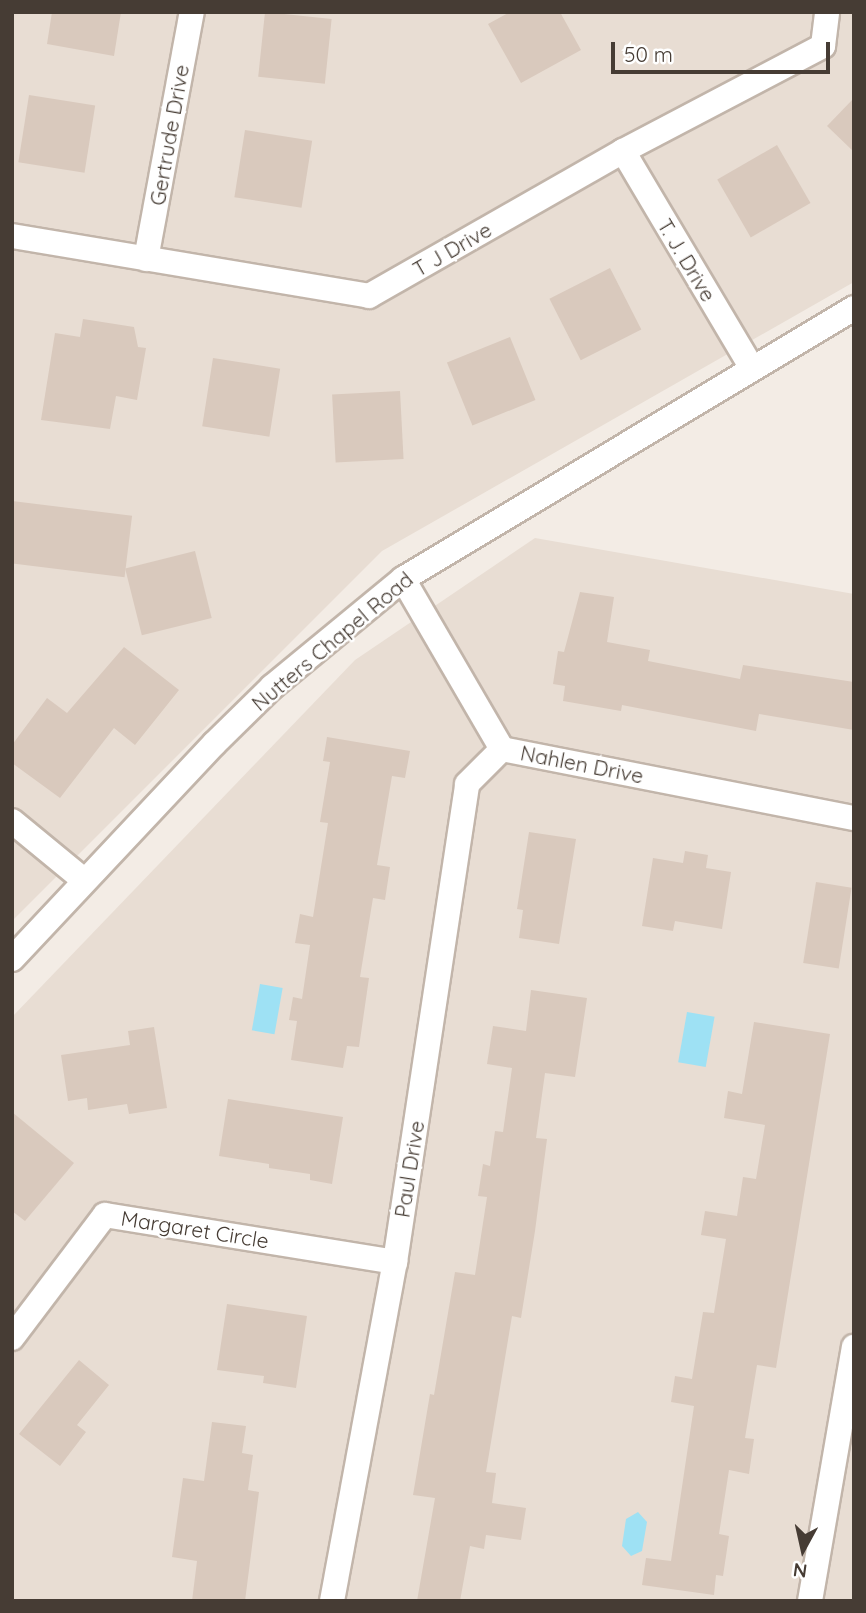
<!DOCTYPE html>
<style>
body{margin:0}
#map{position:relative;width:866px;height:1613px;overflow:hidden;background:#f3ece5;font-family:Quicksand,sans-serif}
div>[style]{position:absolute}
.residential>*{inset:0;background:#e8ddd3}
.water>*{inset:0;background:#9ee1f4;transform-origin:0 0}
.building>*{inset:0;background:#d9c9bd;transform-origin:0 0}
.roads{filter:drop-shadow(2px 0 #c2b5aa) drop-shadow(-2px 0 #c2b5aa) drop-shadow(0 2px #c2b5aa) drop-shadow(0 -2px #c2b5aa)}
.minor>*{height:24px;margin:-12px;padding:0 12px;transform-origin:12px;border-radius:12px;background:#fff}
span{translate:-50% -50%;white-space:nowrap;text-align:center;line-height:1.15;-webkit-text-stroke:5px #fff;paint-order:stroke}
.street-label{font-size:21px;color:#463c34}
.frame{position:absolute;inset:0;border:14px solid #463c34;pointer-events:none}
.north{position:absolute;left:768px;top:1515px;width:70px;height:70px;-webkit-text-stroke:5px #fff;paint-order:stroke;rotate:188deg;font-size:19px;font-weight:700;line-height:28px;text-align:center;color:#463c34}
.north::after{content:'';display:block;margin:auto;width:24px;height:32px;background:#463c34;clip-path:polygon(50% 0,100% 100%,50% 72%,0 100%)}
.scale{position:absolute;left:611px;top:42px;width:219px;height:32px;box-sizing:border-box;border:4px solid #463c34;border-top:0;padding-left:9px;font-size:21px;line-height:24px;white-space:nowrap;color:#463c34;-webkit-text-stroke:5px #fff;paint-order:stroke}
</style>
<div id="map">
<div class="residential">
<div style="clip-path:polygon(12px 12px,854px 12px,854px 282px,382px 551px,12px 921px)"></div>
<div style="clip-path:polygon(535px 538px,854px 594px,854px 1601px,12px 1601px,12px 1017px,355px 660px)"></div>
</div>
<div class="water">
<div style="left:260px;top:984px;width:23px;height:47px;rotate:10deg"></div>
<div style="left:687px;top:1012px;width:28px;height:51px;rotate:10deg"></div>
<div style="clip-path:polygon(638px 1512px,647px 1522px,642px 1551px,631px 1556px,622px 1546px,626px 1519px)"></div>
</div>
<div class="building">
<div style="clip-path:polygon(52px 12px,121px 12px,114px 56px,47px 44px)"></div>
<div style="left:265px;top:12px;width:67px;height:65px;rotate:6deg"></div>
<div style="clip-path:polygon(510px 12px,560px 12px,581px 50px,521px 83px,488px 24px)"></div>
<div style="left:29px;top:95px;width:67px;height:68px;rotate:9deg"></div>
<div style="clip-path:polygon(854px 98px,854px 152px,827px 126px)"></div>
<div style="left:245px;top:130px;width:68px;height:68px;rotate:9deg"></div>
<div style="left:777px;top:145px;width:67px;height:69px;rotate:60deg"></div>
<div style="left:610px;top:268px;width:69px;height:68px;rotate:63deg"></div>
<div style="clip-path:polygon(83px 319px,134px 327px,138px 347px,146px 348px,137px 400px,116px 396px,110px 429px,41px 420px,55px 333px,80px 337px)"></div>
<div style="left:510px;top:337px;width:68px;height:68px;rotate:68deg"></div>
<div style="left:213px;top:358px;width:68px;height:69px;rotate:9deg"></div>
<div style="left:400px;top:391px;width:68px;height:68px;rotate:87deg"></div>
<div style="left:12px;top:501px;width:121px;height:62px;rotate:7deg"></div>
<div style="left:195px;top:551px;width:69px;height:72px;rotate:76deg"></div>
<div style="clip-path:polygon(580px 592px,614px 597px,607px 642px,650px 650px,648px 661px,740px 679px,743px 665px,854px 682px,854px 730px,759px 714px,756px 731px,622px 705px,621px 711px,563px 701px,565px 686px,553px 684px,558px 651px,564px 652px)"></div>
<div style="clip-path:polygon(124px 647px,179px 690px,135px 745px,114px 728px,60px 798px,12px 763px,12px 745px,47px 698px,67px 713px)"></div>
<div style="clip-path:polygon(327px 737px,410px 751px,405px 778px,392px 776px,377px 865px,390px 867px,385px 900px,373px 898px,360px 977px,369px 978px,359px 1047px,347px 1046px,343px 1068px,291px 1060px,297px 1021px,289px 1020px,293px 997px,302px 999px,310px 945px,295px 943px,300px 914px,313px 917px,328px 823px,320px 822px,330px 762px,323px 761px)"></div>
<div style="clip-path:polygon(529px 832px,576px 839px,559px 944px,519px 938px,523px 910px,517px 909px)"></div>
<div style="clip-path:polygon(685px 851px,708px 855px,706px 868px,731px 872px,722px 929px,675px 921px,673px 931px,642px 926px,653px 858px,683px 863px)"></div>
<div style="left:816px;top:882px;width:36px;height:82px;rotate:9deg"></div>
<div style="clip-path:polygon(531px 990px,587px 998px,575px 1077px,545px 1073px,536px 1138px,547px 1139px,535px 1231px,521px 1318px,512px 1316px,486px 1472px,496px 1473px,492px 1503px,526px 1508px,521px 1540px,486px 1535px,484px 1549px,470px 1546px,460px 1601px,417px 1601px,435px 1498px,413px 1495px,430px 1394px,434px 1395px,455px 1272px,475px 1275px,487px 1197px,478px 1196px,483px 1164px,490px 1166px,495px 1131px,503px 1132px,512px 1068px,487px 1064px,493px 1026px,526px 1031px)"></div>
<div style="clip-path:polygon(754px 1022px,830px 1034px,776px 1368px,757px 1365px,745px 1438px,754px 1439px,749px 1474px,729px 1470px,719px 1534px,729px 1536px,723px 1576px,716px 1575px,714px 1595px,642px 1585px,646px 1558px,671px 1561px,694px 1406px,671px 1402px,675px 1376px,692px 1379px,703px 1312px,714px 1313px,726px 1239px,701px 1235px,705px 1211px,737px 1216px,743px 1177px,756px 1179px,765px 1125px,724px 1118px,728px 1091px,742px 1094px)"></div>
<div style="clip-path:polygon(154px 1027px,167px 1108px,129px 1114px,127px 1104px,88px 1110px,87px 1098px,68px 1101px,61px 1055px,130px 1045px,128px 1031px)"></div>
<div style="clip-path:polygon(228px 1099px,343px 1117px,332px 1184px,310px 1180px,310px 1174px,269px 1168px,269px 1164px,219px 1156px)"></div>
<div style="clip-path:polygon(12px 1112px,74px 1163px,25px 1221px,12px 1211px)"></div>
<div style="clip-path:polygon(227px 1304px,307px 1316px,296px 1388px,263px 1383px,264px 1376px,217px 1370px)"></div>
<div style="clip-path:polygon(79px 1360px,109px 1385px,77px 1425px,86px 1432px,60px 1466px,19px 1434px)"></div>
<div style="clip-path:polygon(212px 1422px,246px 1426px,242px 1453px,253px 1455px,248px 1490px,259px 1492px,245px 1601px,192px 1601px,197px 1561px,172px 1557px,183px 1478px,204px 1481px)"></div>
</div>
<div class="roads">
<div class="minor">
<div style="left:623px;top:151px;width:252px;rotate:59.3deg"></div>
<div style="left:12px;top:236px;width:362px;rotate:9.5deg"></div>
<div style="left:369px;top:296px;width:292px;rotate:-29.7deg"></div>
<div style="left:623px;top:151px;width:226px;rotate:-27.7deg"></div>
<div style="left:823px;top:46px;width:34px;rotate:-83deg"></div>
<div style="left:146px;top:259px;width:251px;rotate:-79.5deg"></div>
<div style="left:403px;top:579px;width:197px;rotate:59.8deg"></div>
<div style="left:502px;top:749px;width:359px;rotate:11.1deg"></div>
<div style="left:12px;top:821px;width:94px;rotate:39.4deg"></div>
<div style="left:12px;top:959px;width:296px;rotate:-46.8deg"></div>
<div style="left:215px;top:743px;width:80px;rotate:-44.5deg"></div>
<div style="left:272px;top:687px;width:170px;rotate:-39.5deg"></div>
<div style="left:403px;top:579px;width:526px;rotate:-31deg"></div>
<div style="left:12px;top:1338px;width:154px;rotate:-52.9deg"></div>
<div style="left:105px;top:1215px;width:294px;rotate:9.2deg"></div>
<div style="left:332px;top:1601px;width:345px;rotate:-79.5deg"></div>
<div style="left:395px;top:1262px;width:483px;rotate:-81.4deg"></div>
<div style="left:467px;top:784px;width:49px;rotate:-45deg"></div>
<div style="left:810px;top:1601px;width:258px;rotate:-80.2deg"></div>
</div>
</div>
<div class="street-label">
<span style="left:169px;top:135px;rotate:-80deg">Gertrude Drive</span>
<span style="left:452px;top:249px;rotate:-30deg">T J Drive</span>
<span style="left:687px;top:260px;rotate:59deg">T. J. Drive</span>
<span style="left:332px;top:641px;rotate:-40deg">Nutters Chapel Road</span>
<span style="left:582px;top:764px;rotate:11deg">Nahlen Drive</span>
<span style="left:409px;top:1169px;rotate:-81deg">Paul Drive</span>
<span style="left:195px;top:1229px;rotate:9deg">Margaret Circle</span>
</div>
<div class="frame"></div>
<div class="north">N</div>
<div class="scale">50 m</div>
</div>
